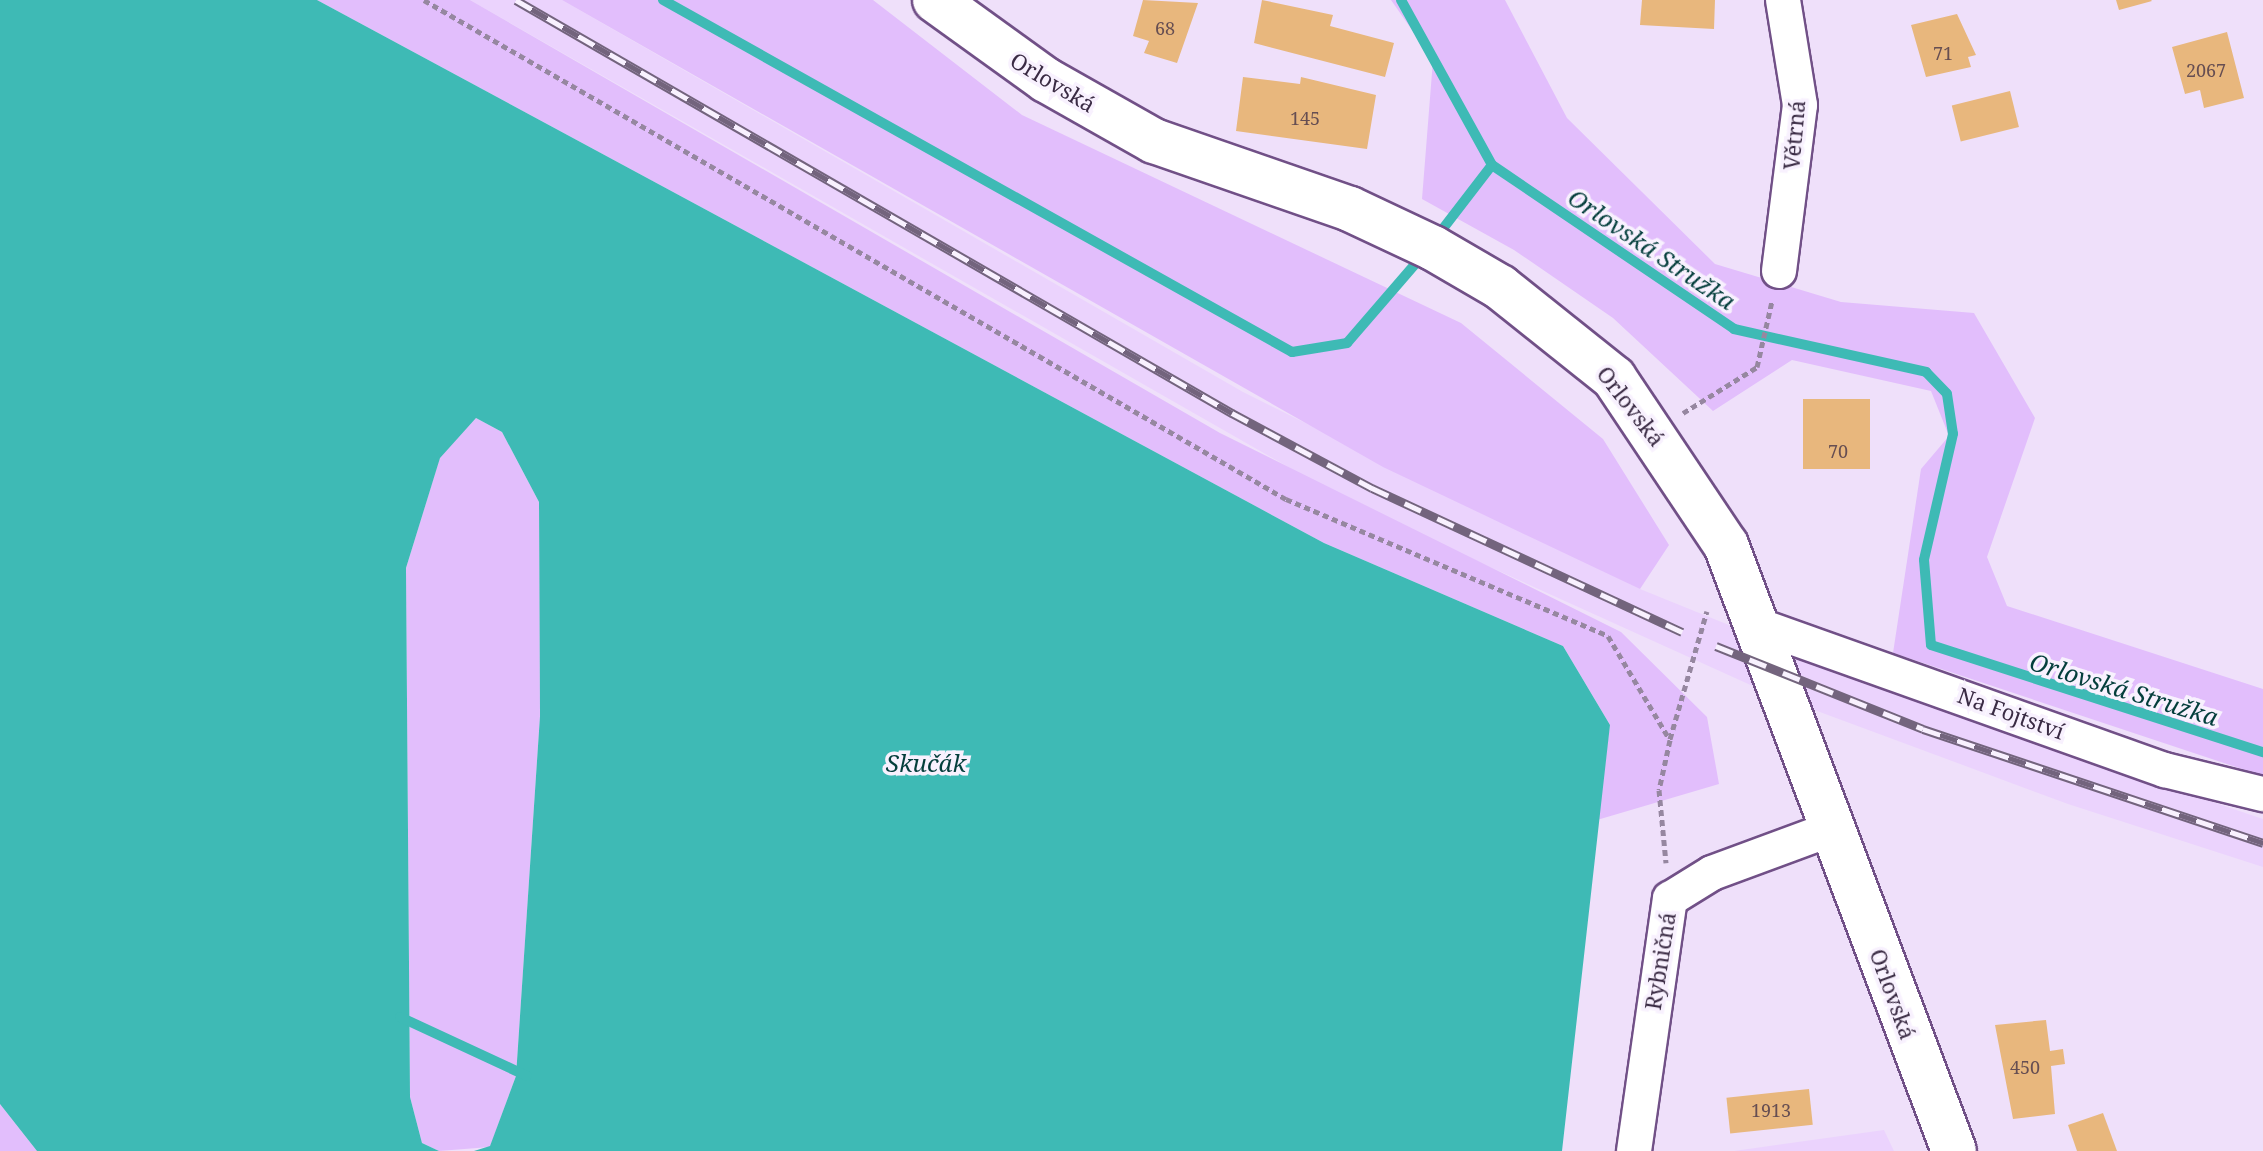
<!DOCTYPE html>
<meta charset="utf-8">
<style>
body{margin:0}
#map{position:relative;width:2263px;height:1151px;overflow:hidden;background:#efe0fa;font-family:"Noto Serif",serif}
div>[style]{position:absolute}
.built>*{inset:0;background:#ebd3fd}
.green>*{inset:0;background:#e2befc}
.water>*{inset:0;background:#3ebab5}
.stream>*{height:10px;margin:-5px;padding:0 5px;transform-origin:5px;border-radius:5px;background:#3ebab5}
.building>*{inset:0;background:#e8b77d;transform-origin:0 0}
.path>*{height:5px;margin-top:-2.5px;transform-origin:0;background:repeating-linear-gradient(90deg,#9687a0 0 6px,transparent 0 10px)}
.roads{filter:drop-shadow(2px 0 #715087) drop-shadow(-2px 0 #715087) drop-shadow(0 2px #715087) drop-shadow(0 -2px #715087)}
.street>*{height:34px;margin:-17px;padding:0 17px;transform-origin:17px;border-radius:17px;background:#fff}
.secondary>*{height:44px;margin:-22px;padding:0 22px;transform-origin:22px;border-radius:22px;background:#fff}
.rail>*{height:9px;margin-top:-4.5px;transform-origin:0;background:repeating-linear-gradient(90deg,#f8f1fe 0 18px,#73647d 0 36px);box-sizing:border-box;border-block:2px solid #73647d}
span{translate:-50% -50%;white-space:nowrap;text-align:center;line-height:1.15;-webkit-text-stroke:7px #f8f1fe;paint-order:stroke}
.number-label{font-size:18px;color:#664e52}
.number-label span{-webkit-text-stroke-width:0}
.street-label{font-size:22px;color:#3a2b44}
.water-label{font-size:24px;color:#043e3c;font-style:italic}
</style>
<div id="map">
<div class="built">
<div style="clip-path:polygon(470px 0,562px 0,1243px 392px,1640px 589px,1931px 707px,2263px 819px,2263px 867px,2068px 804px,1766px 692px,1362px 509px)"></div>
<div style="clip-path:polygon(1884px 1130px,1894px 1151px,1734px 1151px)"></div>
</div>
<div class="green">
<div style="clip-path:polygon(317px 0,470px 0,1220px 433px,1621px 632px,1707px 717px,1719px 784px,1597px 820px,1610px 725px,1563px 646px,1324px 543px)"></div>
<div style="clip-path:polygon(562px 0,873px 0,1022px 115px,1461px 323px,1603px 439px,1669px 545px,1640px 589px,1383px 467px)"></div>
<div style="clip-path:polygon(1391px 0,1505px 0,1567px 118px,1715px 264px,1841px 302px,1974px 313px,2035px 418px,1987px 557px,2007px 606px,2263px 689px,2263px 776px,1893px 653px,1921px 469px,1949px 436px,1931px 391px,1792px 360px,1713px 411px,1613px 318px,1514px 250px,1422px 199px,1433px 60px)"></div>
<div style="clip-path:polygon(476px 418px,502px 432px,539px 502px,540px 716px,516px 1076px,490px 1147px,439px 1151px,422px 1143px,410px 1097px,406px 568px,440px 457px)"></div>
<div style="clip-path:polygon(0 1104px,37px 1151px,0 1151px)"></div>
</div>
<div class="water">
<div style="clip-path:polygon(0 0,317px 0,1324px 543px,1563px 646px,1610px 725px,1562px 1151px,474px 1151px,490px 1146px,516px 1076px,540px 716px,539px 502px,502px 432px,476px 418px,440px 458px,406px 568px,410px 1097px,422px 1143px,439px 1151px,37px 1151px,0 1104px)"></div>
</div>
<div class="stream">
<div style="left:663px;top:0;width:721px;rotate:29.23deg"></div>
<div style="left:1292px;top:352px;width:56px;rotate:-9.3deg"></div>
<div style="left:1347px;top:343px;width:116px;rotate:-49.2deg"></div>
<div style="left:1401px;top:0;width:188px;rotate:61.1deg"></div>
<div style="left:1492px;top:165px;width:292px;rotate:34.1deg"></div>
<div style="left:1734px;top:329px;width:197px;rotate:12.6deg"></div>
<div style="left:1926px;top:372px;width:30px;rotate:46deg"></div>
<div style="left:1947px;top:394px;width:40px;rotate:81.5deg"></div>
<div style="left:1953px;top:434px;width:129px;rotate:103deg"></div>
<div style="left:1924px;top:560px;width:85px;rotate:85.3deg"></div>
<div style="left:1931px;top:645px;width:349px;rotate:17.9deg"></div>
<div style="left:1435px;top:239px;width:93px;rotate:-52.4deg"></div>
<div style="left:400px;top:1017px;width:140px;rotate:24.9deg"></div>
</div>
<div class="building">
<div style="clip-path:polygon(1143px 0,1198px 3px,1177px 63px,1144px 53px,1149px 41px,1133px 36px)"></div>
<div style="clip-path:polygon(1262px 0,1333px 15px,1330px 26px,1394px 43px,1385px 77px,1254px 43px)"></div>
<div style="clip-path:polygon(1642px 0,1715px 0,1714px 29px,1640px 25px)"></div>
<div style="clip-path:polygon(2116px 0,2151px 0,2152px 1px,2119px 10px)"></div>
<div style="clip-path:polygon(1957px 14px,1976px 55px,1968px 57px,1971px 67px,1926px 77px,1911px 25px)"></div>
<div style="clip-path:polygon(2227px 32px,2244px 98px,2204px 108px,2200px 90px,2185px 94px,2172px 47px)"></div>
<div style="clip-path:polygon(1243px 77px,1300px 84px,1301px 77px,1376px 95px,1367px 149px,1236px 131px)"></div>
<div style="left:2010px;top:91px;width:37px;height:60px;rotate:76deg"></div>
<div style="left:1803px;top:399px;width:67px;height:70px"></div>
<div style="clip-path:polygon(2046px 1020px,2050px 1051px,2063px 1049px,2065px 1064px,2051px 1066px,2055px 1114px,2013px 1119px,1995px 1025px)"></div>
<div style="left:1809px;top:1089px;width:36px;height:83px;rotate:84deg"></div>
<div style="clip-path:polygon(2103px 1113px,2117px 1151px,2077px 1151px,2068px 1125px)"></div>
</div>
<div class="path">
<div style="left:424px;top:0;width:996px;rotate:30.07deg"></div>
<div style="left:1286px;top:499px;width:350px;rotate:23deg"></div>
<div style="left:1608px;top:636px;width:121px;rotate:59.2deg"></div>
<div style="left:1670px;top:740px;width:51px;rotate:102.4deg"></div>
<div style="left:1659px;top:790px;width:73px;rotate:84.5deg"></div>
<div style="left:1683px;top:413px;width:87px;rotate:-31.9deg"></div>
<div style="left:1757px;top:367px;width:68px;rotate:-77.2deg"></div>
<div style="left:1670px;top:739px;width:133px;rotate:-73.9deg"></div>
</div>
<div class="roads">
<div class="street">
<div style="left:1779px;top:271px;width:167px;rotate:-82.8deg"></div>
<div style="left:1800px;top:105px;width:106px;rotate:-99.2deg"></div>
<div style="left:1760px;top:626px;width:430px;rotate:19.6deg"></div>
<div style="left:2165px;top:770px;width:101px;rotate:13.8deg"></div>
<div style="left:1634px;top:1151px;width:255px;rotate:-81.9deg"></div>
<div style="left:1670px;top:899px;width:49px;rotate:-31.8deg"></div>
<div style="left:1712px;top:873px;width:127px;rotate:-20.3deg"></div>
</div>
<div class="secondary">
<div style="left:935px;top:0;width:137px;rotate:35.8deg"></div>
<div style="left:1046px;top:80px;width:124px;rotate:29.5deg"></div>
<div style="left:1154px;top:141px;width:207px;rotate:19.1deg"></div>
<div style="left:1350px;top:209px;width:92px;rotate:25.2deg"></div>
<div style="left:1433px;top:248px;width:78px;rotate:30.2deg"></div>
<div style="left:1500px;top:287px;width:146px;rotate:38.6deg"></div>
<div style="left:1614px;top:378px;width:201px;rotate:56.2deg"></div>
<div style="left:1726px;top:545px;width:647px;rotate:69.38deg"></div>
</div>
</div>
<div class="rail">
<div style="left:516px;top:0;width:827px;rotate:29.98deg"></div>
<div style="left:1232px;top:413px;width:159px;rotate:28.2deg"></div>
<div style="left:1372px;top:488px;width:342px;rotate:24.9deg"></div>
<div style="left:1716px;top:646px;width:223px;rotate:21.8deg"></div>
<div style="left:1923px;top:729px;width:359px;rotate:18.5deg"></div>
</div>
<div class="number-label">
<span style="left:1165px;top:28px">68</span>
<span style="left:1943px;top:53px">71</span>
<span style="left:2206px;top:70px">2067</span>
<span style="left:1305px;top:118px">145</span>
<span style="left:1838px;top:451px">70</span>
<span style="left:2025px;top:1067px">450</span>
<span style="left:1771px;top:1110px">1913</span>
</div>
<div class="street-label">
<span style="left:1053px;top:82px;rotate:31deg">Orlovská</span>
<span style="left:1794px;top:135px;rotate:-85deg">Větrná</span>
<span style="left:1631px;top:406px;rotate:52deg">Orlovská</span>
<span style="left:2011px;top:713px;rotate:20deg">Na Fojtství</span>
<span style="left:1660px;top:961px;rotate:-81deg">Rybničná</span>
<span style="left:1893px;top:994px;rotate:70deg">Orlovská</span>
</div>
<div class="water-label">
<span style="left:1652px;top:249px;rotate:34deg">Orlovská Stružka</span>
<span style="left:2124px;top:689px;rotate:17deg">Orlovská Stružka</span>
<span style="left:926px;top:763px">Skučák</span>
</div>
</div>
